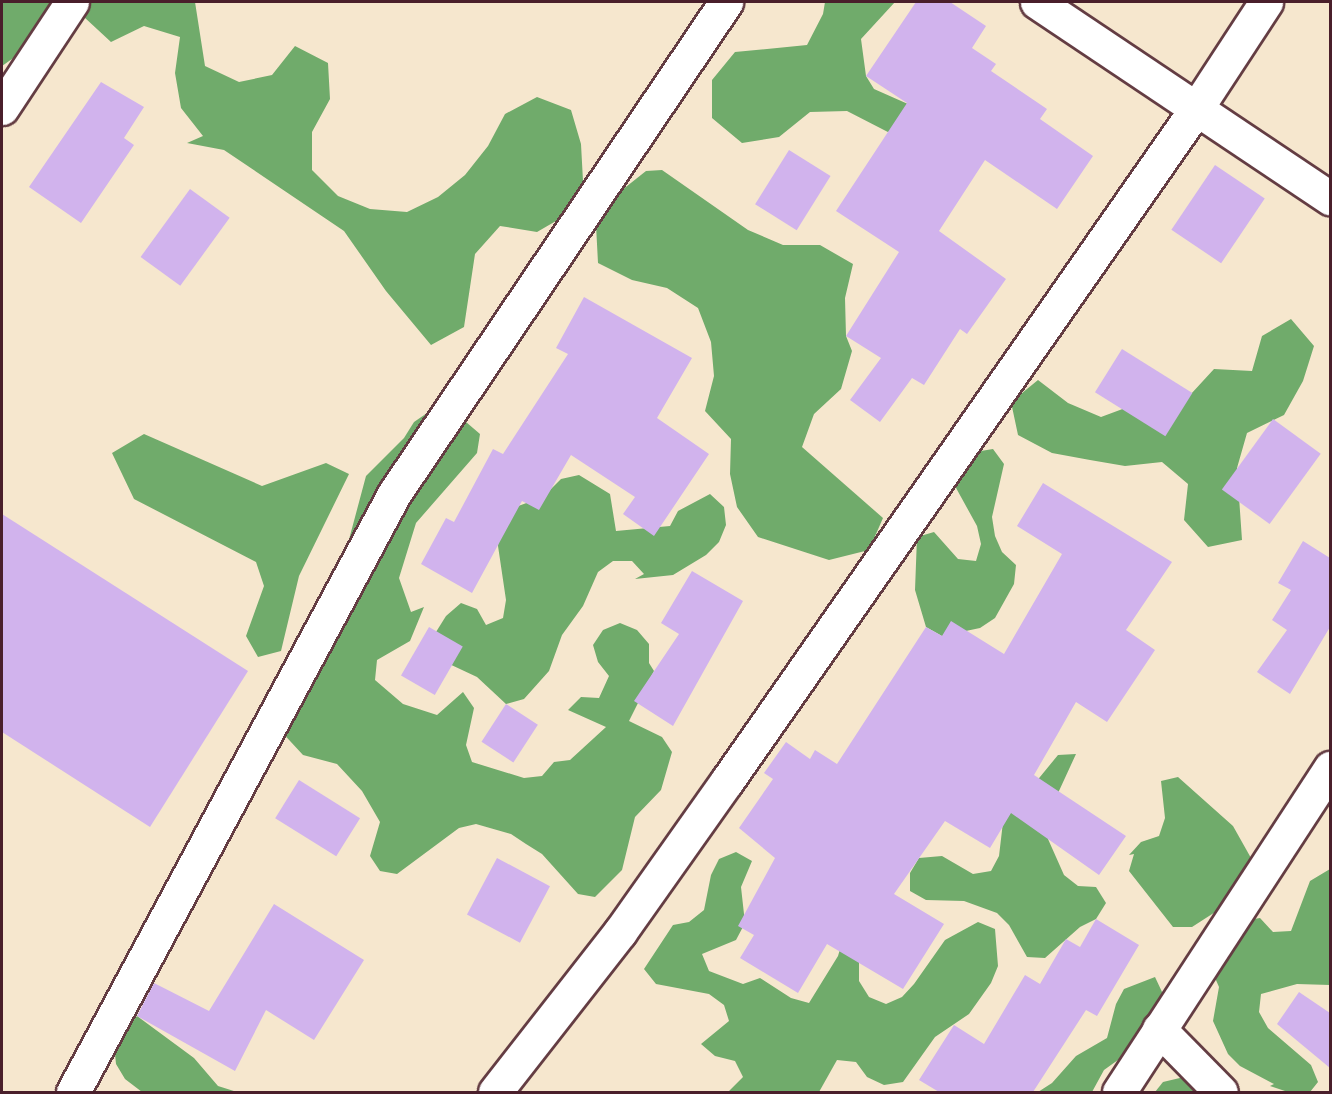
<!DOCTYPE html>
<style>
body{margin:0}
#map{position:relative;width:1332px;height:1094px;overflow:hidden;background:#f6e7ce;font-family:"EB Garamond",serif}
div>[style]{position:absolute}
.forest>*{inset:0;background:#70ab6b}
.building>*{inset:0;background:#d1b3ed;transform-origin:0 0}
.roads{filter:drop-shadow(2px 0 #643d43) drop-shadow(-2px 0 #643d43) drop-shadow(0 2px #643d43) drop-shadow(0 -2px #643d43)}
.street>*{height:33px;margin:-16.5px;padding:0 16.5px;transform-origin:16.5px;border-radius:16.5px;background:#fff}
span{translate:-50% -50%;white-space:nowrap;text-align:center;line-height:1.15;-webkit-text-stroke:6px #fcf5e5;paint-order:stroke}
.frame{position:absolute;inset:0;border:3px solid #4a1f2b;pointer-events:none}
</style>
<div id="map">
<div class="forest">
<div style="clip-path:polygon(2px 2px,66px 2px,32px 45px,2px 66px)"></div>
<div style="clip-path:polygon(86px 2px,195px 2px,205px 66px,239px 82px,272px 75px,295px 46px,328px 63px,330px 99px,312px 132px,312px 170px,338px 196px,370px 209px,407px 212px,438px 197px,465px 175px,488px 146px,505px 114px,537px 97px,571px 110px,581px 144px,583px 181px,568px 214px,537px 232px,500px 226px,475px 254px,464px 327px,431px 345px,386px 291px,344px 231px,224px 150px,187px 143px,203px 136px,181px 108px,175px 73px,180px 37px,144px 26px,111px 42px,84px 17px)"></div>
<div style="clip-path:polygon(825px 2px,895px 2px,861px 39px,866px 76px,874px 89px,926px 112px,919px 148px,847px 111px,810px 112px,779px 137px,742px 143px,712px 118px,712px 80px,735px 52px,807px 45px,823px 14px)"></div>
<div style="clip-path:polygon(662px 170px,748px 230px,783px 245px,820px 245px,853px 264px,845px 298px,846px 336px,852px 351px,841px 389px,814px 414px,802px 447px,883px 518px,869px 550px,829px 560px,758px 537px,737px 507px,730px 474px,731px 439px,705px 411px,714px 376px,711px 342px,698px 308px,667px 288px,632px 280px,598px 263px,596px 225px,617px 194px,646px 171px)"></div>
<div style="clip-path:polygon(1291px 319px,1314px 346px,1303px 381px,1284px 415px,1247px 433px,1237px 468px,1242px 540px,1208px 547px,1184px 520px,1188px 484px,1162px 462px,1125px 466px,1090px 460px,1052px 453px,1018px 435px,1011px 402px,1038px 380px,1068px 403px,1101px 417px,1136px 404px,1168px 419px,1214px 369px,1252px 371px,1262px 336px)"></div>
<div style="clip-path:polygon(430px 411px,466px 422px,480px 434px,477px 453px,416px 523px,399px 578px,411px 612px,424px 607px,410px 641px,377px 660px,375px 680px,403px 704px,437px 715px,463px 692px,474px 708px,466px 745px,472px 762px,524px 778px,542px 776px,554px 762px,570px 760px,606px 727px,568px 710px,581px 697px,599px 698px,609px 676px,598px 662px,593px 645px,603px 630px,620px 623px,637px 630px,649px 644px,649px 663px,654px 671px,629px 721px,662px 737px,672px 752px,661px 790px,635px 817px,622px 870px,595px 897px,578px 894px,542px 854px,526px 844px,511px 834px,476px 824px,459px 828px,397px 874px,380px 871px,370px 856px,380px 822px,362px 791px,337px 764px,303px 755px,278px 728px,347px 547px,366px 476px,404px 438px,414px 422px)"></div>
<div style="clip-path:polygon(144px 434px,262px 486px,326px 463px,349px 474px,299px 576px,281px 651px,258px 657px,246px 636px,264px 586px,256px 562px,134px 499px,112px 453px)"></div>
<div style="clip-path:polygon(993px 449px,1004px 464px,992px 517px,995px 536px,1002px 552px,1016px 565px,1014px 584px,995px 618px,980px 628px,942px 636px,926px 627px,915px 590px,917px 537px,934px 532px,958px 559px,976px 561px,981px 544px,977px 526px,950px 477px,975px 452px)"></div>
<div style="clip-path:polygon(579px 475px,610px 494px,616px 531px,670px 526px,678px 511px,710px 494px,724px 507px,726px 525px,719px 542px,706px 555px,673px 575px,635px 579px,644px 574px,632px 561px,613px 561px,598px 572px,583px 606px,562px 635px,549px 671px,524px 699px,506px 704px,477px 677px,445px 662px,436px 632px,446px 616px,461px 603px,477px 609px,486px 625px,503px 618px,506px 600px,498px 546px,500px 524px,510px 509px,543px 497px,561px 479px)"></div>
<div style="clip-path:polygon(1076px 754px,1053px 804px,1048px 839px,1064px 875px,1078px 886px,1096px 887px,1106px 903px,1096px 919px,1080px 927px,1045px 958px,1027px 957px,1009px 925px,997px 913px,964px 901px,926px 900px,910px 891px,910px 873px,919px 858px,942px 856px,973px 874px,991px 871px,999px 856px,1003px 822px,1058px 755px)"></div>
<div style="clip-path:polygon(1178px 777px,1233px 826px,1251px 858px,1223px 907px,1192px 927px,1173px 927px,1129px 871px,1134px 854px,1129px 855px,1141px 842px,1159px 836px,1165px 818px,1161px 781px)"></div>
<div style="clip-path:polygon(736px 852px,752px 861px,741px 887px,745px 923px,736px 940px,702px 954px,709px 971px,743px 984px,760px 978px,791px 998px,809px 1003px,838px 956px,843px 939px,876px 929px,859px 963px,859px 981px,869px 997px,886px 1004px,902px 997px,914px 984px,945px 940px,978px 922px,995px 929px,998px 966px,991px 983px,969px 1014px,935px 1037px,903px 1082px,884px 1085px,867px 1077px,856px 1062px,837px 1060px,819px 1092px,728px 1092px,743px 1077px,735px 1061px,715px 1056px,701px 1044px,729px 1021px,724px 1005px,709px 994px,656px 984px,644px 969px,673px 925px,689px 922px,704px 910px,711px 875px,719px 859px)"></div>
<div style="clip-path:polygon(1330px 869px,1330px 985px,1297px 984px,1261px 994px,1259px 1012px,1268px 1028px,1311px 1065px,1318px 1082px,1310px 1092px,1288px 1092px,1270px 1086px,1274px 1084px,1240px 1066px,1228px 1054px,1213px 1021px,1219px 987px,1212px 971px,1242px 921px,1260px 918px,1273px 932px,1291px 931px,1310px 881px)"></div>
<div style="clip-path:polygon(1155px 977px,1163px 994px,1136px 1047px,1104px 1070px,1092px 1092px,1038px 1092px,1052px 1083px,1076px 1056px,1107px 1038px,1116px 1004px,1124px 989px)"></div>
<div style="clip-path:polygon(137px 1016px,194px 1058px,218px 1086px,237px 1092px,142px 1092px,125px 1079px,116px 1064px,114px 1044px)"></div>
<div style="clip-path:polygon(1184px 1077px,1207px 1092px,1155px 1092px,1163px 1082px)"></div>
</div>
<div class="building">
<div style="clip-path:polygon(916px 2px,950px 2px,986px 26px,972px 48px,996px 64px,991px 71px,1047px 109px,1040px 119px,1093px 156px,1057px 209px,985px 160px,939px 231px,1006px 279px,967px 334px,960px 329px,924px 385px,912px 378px,880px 422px,850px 400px,881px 358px,846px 336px,899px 252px,836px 211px,907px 103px,866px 76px)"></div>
<div style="clip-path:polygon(101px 82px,144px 107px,124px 138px,134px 145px,81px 223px,29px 187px)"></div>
<div style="left:789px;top:150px;width:49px;height:64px;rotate:32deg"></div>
<div style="left:1215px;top:165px;width:60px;height:78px;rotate:34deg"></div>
<div style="left:190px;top:189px;width:49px;height:84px;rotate:36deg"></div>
<div style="clip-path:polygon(584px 297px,692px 358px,657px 418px,709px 454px,654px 536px,623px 514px,635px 497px,571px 455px,539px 510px,522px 501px,472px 593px,421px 564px,446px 518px,454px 522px,493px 449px,503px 454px,568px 354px,556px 348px)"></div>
<div style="left:1122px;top:349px;width:83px;height:51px;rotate:32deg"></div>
<div style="left:1273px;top:419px;width:59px;height:87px;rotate:36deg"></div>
<div style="clip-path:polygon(1043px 483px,1172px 562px,1126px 630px,1155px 650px,1107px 722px,1076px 702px,1034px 775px,1126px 836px,1099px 875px,1011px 813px,990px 848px,945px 821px,894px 894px,944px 924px,903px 989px,827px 944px,798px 993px,740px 958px,754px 935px,738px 926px,775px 858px,739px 828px,773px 779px,764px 773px,786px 742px,810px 759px,815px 750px,837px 764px,926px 627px,942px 636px,951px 621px,1004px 654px,1062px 554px,1017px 526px)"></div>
<div style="clip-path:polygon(2px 514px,248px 671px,150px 827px,2px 732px)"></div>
<div style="clip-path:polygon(1303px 541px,1330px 558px,1330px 627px,1290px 694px,1257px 672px,1287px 630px,1272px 620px,1291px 590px,1278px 583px)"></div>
<div style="clip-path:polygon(692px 571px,743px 601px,673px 726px,634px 701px,679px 634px,661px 623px)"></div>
<div style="left:429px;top:627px;width:39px;height:56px;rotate:30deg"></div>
<div style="left:506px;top:704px;width:38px;height:45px;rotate:33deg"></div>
<div style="left:299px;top:780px;width:72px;height:45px;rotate:32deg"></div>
<div style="left:497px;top:858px;width:60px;height:64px;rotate:28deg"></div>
<div style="clip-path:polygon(274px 904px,364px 960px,314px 1040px,266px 1010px,235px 1071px,137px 1016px,154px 983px,209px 1011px)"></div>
<div style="clip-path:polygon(1096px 919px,1139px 945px,1097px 1016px,1086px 1010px,1033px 1092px,939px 1092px,919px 1080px,954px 1025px,984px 1044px,1025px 975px,1040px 984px,1066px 939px,1080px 947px)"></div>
<div style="clip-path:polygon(1299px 992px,1330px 1013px,1330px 1068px,1277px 1024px)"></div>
</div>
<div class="roads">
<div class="street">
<div style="left:1037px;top:2px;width:353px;rotate:33.8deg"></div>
<div style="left:2px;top:108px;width:127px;rotate:-56.6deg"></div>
<div style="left:1159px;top:1029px;width:88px;rotate:45.5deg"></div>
<div style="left:73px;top:1092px;width:679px;rotate:-61.77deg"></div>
<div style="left:394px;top:494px;width:594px;rotate:-55.99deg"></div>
<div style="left:495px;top:1092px;width:203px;rotate:-52deg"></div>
<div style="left:620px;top:932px;width:185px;rotate:-54.7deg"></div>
<div style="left:727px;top:781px;width:819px;rotate:-55.09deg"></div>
<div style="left:1196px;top:109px;width:128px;rotate:-56.8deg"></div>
<div style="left:1119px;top:1092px;width:387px;rotate:-56.9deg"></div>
</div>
</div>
<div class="frame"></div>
</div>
